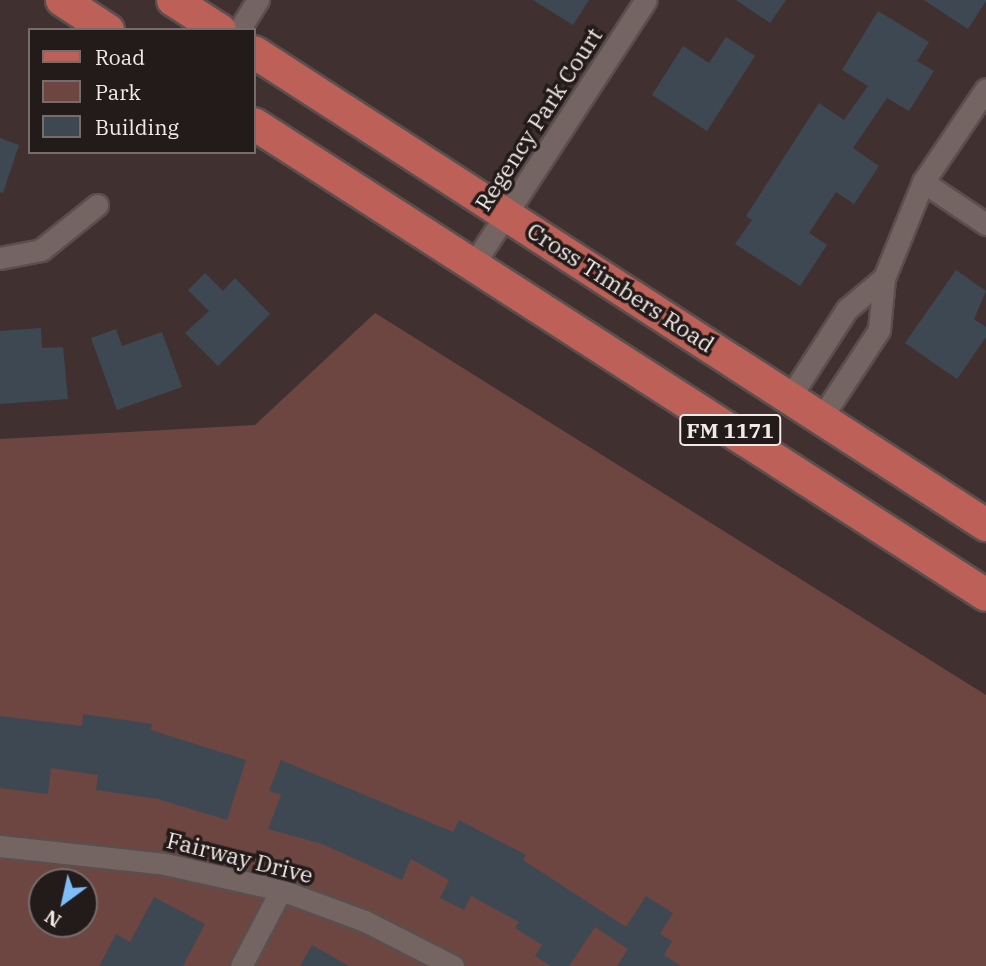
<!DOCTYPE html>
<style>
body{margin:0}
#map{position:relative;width:986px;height:966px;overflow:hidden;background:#403130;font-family:"IBM Plex Serif",serif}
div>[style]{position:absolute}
.green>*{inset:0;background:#6e4641}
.building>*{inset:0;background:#3e4852}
.roads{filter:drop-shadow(2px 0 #5b4f4e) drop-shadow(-2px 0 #5b4f4e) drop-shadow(0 2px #5b4f4e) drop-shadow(0 -2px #5b4f4e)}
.street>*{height:21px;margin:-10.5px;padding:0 10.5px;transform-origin:10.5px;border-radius:10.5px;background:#756562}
.primary>*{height:32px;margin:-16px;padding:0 16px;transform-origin:16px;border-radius:16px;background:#bc6058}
span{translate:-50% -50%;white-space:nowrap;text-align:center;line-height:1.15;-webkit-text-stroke:7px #221b1a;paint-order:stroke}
.shield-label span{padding:2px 5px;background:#221b1a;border:2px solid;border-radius:5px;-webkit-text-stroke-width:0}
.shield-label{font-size:21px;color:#f2e9e7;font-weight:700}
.street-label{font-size:23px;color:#f2e9e7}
.legend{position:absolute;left:28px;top:28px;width:228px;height:126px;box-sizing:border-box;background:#221b1a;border:2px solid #756d6c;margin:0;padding:9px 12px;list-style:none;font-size:21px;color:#f2e9e7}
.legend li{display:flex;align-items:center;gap:14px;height:35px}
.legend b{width:35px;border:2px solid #756d6c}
.north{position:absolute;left:28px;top:868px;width:70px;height:70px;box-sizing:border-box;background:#221b1a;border:2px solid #756d6c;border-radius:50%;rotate:213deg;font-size:19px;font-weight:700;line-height:28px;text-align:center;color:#f2e9e7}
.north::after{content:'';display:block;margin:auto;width:24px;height:32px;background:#7fbdf9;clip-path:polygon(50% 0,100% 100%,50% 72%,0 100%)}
</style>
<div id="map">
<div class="green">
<div style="clip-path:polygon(evenodd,375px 313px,986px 695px,986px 966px,0 966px,0 439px,255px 425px,375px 313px,42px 882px,84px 882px,84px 924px,42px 924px,42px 882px)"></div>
</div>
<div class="building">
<div style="clip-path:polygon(533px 0,589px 0,573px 25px)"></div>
<div style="clip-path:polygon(736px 0,786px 0,770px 23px)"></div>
<div style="clip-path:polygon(924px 0,986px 0,986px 1px,968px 29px)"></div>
<div style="clip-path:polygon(878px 11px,929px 42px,917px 61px,934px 71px,909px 111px,887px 98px,853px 148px,879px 166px,854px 204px,836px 192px,809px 233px,827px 245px,800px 286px,735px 244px,752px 220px,746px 216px,819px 103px,844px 120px,868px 86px,842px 70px)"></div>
<div style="clip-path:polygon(726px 37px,755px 56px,707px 131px,652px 95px,683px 46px,709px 63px)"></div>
<div style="clip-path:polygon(0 138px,19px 145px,3px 193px,0 192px)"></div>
<div style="clip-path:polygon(956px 270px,986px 291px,974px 319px,986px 327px,986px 337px,957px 379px,905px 343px)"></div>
<div style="clip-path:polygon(205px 273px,223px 291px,235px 278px,270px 314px,218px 366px,185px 333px,209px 311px,188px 290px)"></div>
<div style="clip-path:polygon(41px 328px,42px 348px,63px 347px,68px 399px,0 404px,0 331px)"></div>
<div style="clip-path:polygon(116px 329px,122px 346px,162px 332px,182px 387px,117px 410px,91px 338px)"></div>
<div style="clip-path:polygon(83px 714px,152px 724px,151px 730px,246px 760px,227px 820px,158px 799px,96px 790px,98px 775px,51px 768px,48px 794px,0 788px,0 716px,82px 726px)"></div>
<div style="clip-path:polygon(281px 760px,453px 832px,459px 820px,526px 855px,523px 860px,626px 927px,646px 896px,673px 913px,660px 934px,672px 941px,664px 955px,681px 966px,617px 966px,628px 949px,595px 927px,569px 966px,551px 966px,535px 956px,542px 945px,515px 928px,519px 922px,471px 896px,464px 910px,440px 898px,449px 880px,411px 859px,402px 880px,322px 844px,268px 829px,281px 795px,269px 791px)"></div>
<div style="clip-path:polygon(154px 897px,205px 924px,183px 966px,99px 966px,116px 934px,130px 942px)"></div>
<div style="clip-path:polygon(312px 945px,349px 966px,300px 966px)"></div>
</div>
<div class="roads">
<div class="street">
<div style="left:239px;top:30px;width:36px;rotate:-58deg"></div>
<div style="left:923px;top:182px;width:76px;rotate:33.7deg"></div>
<div style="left:0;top:258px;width:42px;rotate:-11deg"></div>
<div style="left:41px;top:250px;width:72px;rotate:-38.8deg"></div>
<div style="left:473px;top:265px;width:316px;rotate:-56.9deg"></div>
<div style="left:884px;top:278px;width:104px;rotate:-67.9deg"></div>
<div style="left:923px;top:182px;width:112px;rotate:-55.9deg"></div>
<div style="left:790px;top:397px;width:105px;rotate:-57.1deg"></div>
<div style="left:847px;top:309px;width:48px;rotate:-40deg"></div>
<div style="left:884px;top:278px;width:52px;rotate:95.5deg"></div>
<div style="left:879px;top:330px;width:105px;rotate:123.4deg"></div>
<div style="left:0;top:846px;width:166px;rotate:6.2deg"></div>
<div style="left:165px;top:864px;width:119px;rotate:12.6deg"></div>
<div style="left:281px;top:890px;width:90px;rotate:20.3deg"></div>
<div style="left:365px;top:921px;width:99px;rotate:27.1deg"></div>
<div style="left:241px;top:966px;width:86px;rotate:-62.2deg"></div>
</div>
<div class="primary">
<div style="left:62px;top:0;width:55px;rotate:33.1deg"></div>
<div style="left:173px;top:0;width:56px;rotate:32.6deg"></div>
<div style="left:254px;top:52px;width:872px;rotate:32.87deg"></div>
<div style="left:254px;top:124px;width:870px;rotate:32.76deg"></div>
</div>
</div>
<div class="shield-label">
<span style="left:730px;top:430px">FM 1171</span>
</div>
<div class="street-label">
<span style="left:538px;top:119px;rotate:-57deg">Regency Park Court</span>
<span style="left:621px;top:287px;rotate:33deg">Cross Timbers Road</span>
<span style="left:240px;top:857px;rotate:14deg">Fairway Drive</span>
</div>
<ul class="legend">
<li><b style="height:9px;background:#bc6058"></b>Road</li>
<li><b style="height:19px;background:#6e4641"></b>Park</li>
<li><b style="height:19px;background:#3e4852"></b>Building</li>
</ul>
<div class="north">N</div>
</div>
